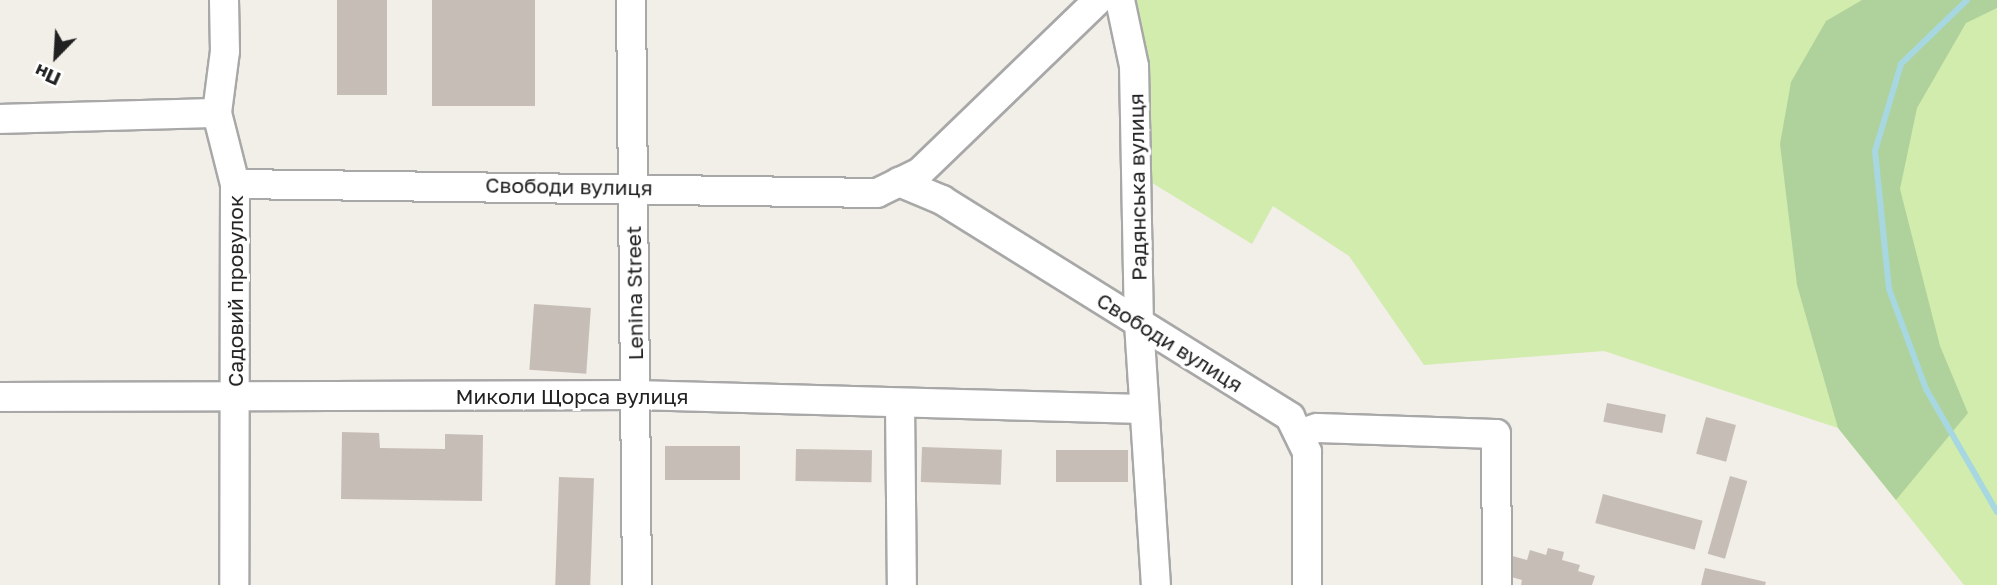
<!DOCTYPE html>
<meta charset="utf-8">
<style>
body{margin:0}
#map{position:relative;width:1997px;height:585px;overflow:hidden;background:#f2eee8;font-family:"Golos Text",sans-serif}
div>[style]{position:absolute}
.grass>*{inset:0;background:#d1ecad}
.forest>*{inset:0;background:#afd29c}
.stream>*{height:6px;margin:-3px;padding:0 3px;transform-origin:3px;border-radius:3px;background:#a7d7e0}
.building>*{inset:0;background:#c7bdb7;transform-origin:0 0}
.roads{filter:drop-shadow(2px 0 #a8a8a8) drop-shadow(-2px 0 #a8a8a8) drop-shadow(0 2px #a8a8a8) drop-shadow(0 -2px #a8a8a8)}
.minor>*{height:28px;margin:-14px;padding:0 14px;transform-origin:14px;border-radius:14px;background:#fff}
span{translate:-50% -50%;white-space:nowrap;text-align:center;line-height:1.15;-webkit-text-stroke:6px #fff;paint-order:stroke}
.street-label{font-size:21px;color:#212121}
.north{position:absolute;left:21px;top:21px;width:70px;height:70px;-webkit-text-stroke:5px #fff;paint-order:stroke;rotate:204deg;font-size:19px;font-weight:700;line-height:28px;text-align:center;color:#212121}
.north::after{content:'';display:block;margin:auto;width:24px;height:32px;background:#212121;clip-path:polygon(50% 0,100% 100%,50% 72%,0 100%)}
</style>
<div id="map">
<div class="grass">
<div style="clip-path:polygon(1120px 0,1997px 0,1997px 585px,1964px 585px,1838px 428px,1604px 351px,1424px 365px,1349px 256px,1273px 206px,1252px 244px,1136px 173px)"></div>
</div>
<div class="forest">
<div style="clip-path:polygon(1862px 0,1997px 0,1997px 8px,1966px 23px,1917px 108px,1900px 189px,1940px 346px,1968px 413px,1896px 500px,1838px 428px,1797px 285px,1780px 144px,1791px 82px,1826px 21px)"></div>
</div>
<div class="stream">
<div style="left:1967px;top:0;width:92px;rotate:135.9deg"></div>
<div style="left:1901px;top:64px;width:91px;rotate:106.6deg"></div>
<div style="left:1875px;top:151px;width:139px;rotate:84.2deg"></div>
<div style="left:1889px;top:289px;width:107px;rotate:69.7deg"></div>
<div style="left:1926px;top:389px;width:142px;rotate:60deg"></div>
</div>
<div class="building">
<div style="left:337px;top:0;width:50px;height:95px"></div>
<div style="left:432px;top:0;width:103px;height:106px"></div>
<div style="left:534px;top:304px;width:57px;height:66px;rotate:4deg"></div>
<div style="left:1607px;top:403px;width:60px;height:19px;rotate:11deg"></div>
<div style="left:1706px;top:417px;width:31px;height:38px;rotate:15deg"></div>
<div style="clip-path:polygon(342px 432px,379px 433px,380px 448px,445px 449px,445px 434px,483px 435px,482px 501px,341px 499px)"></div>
<div style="left:665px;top:446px;width:75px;height:34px"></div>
<div style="left:922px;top:447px;width:80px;height:35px;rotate:2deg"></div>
<div style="left:796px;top:449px;width:76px;height:32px;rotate:1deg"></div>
<div style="left:1056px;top:450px;width:72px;height:32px"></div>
<div style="left:1730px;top:476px;width:18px;height:81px;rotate:16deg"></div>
<div style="left:559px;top:477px;width:35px;height:108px;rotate:2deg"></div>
<div style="left:1603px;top:494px;width:103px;height:30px;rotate:15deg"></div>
<div style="clip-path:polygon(1548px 548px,1564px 552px,1562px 560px,1580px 565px,1578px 571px,1595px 576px,1592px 585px,1521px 585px,1522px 580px,1504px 575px,1509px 555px,1527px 560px,1530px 550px,1546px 555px)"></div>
<div style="clip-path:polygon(1705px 568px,1766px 582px,1765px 585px,1701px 585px)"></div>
</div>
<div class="roads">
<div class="minor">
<div style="left:224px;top:0;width:51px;rotate:88.9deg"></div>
<div style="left:225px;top:51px;width:63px;rotate:97.4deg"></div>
<div style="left:217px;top:113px;width:73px;rotate:75.8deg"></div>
<div style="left:235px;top:184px;width:401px;rotate:90.1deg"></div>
<div style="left:631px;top:0;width:585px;rotate:89.41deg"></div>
<div style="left:1120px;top:0;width:67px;rotate:78deg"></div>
<div style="left:1134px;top:66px;width:257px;rotate:88.9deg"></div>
<div style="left:1139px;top:323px;width:263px;rotate:86.3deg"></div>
<div style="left:0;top:119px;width:217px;rotate:-1.6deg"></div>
<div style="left:899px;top:182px;width:47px;rotate:22.7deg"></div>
<div style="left:942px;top:200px;width:410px;rotate:31.9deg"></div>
<div style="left:1290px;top:417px;width:39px;rotate:64deg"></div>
<div style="left:1307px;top:452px;width:133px;rotate:90deg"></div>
<div style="left:235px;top:184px;width:642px;rotate:0.8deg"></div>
<div style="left:877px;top:193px;width:48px;rotate:-26deg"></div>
<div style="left:920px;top:172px;width:248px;rotate:-44deg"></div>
<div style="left:0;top:397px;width:635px;rotate:-0.18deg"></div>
<div style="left:635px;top:395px;width:508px;rotate:1.58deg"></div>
<div style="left:900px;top:403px;width:182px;rotate:89.4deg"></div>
<div style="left:1301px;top:433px;width:17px;rotate:-17deg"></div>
<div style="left:1317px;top:428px;width:179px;rotate:1.9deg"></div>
<div style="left:1496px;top:434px;width:151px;rotate:89.6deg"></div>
</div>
</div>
<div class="street-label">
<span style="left:569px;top:186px;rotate:1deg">Свободи вулиця</span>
<span style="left:1137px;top:187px;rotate:-91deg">Радянська вулиця</span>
<span style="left:235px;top:291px;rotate:-90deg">Садовий провулок</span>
<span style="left:634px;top:293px;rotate:-91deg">Lenina Street</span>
<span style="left:1170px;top:342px;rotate:32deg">Свободи вулиця</span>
<span style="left:572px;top:396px">Миколи Щорса вулиця</span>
</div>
<div class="north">Пн</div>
</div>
